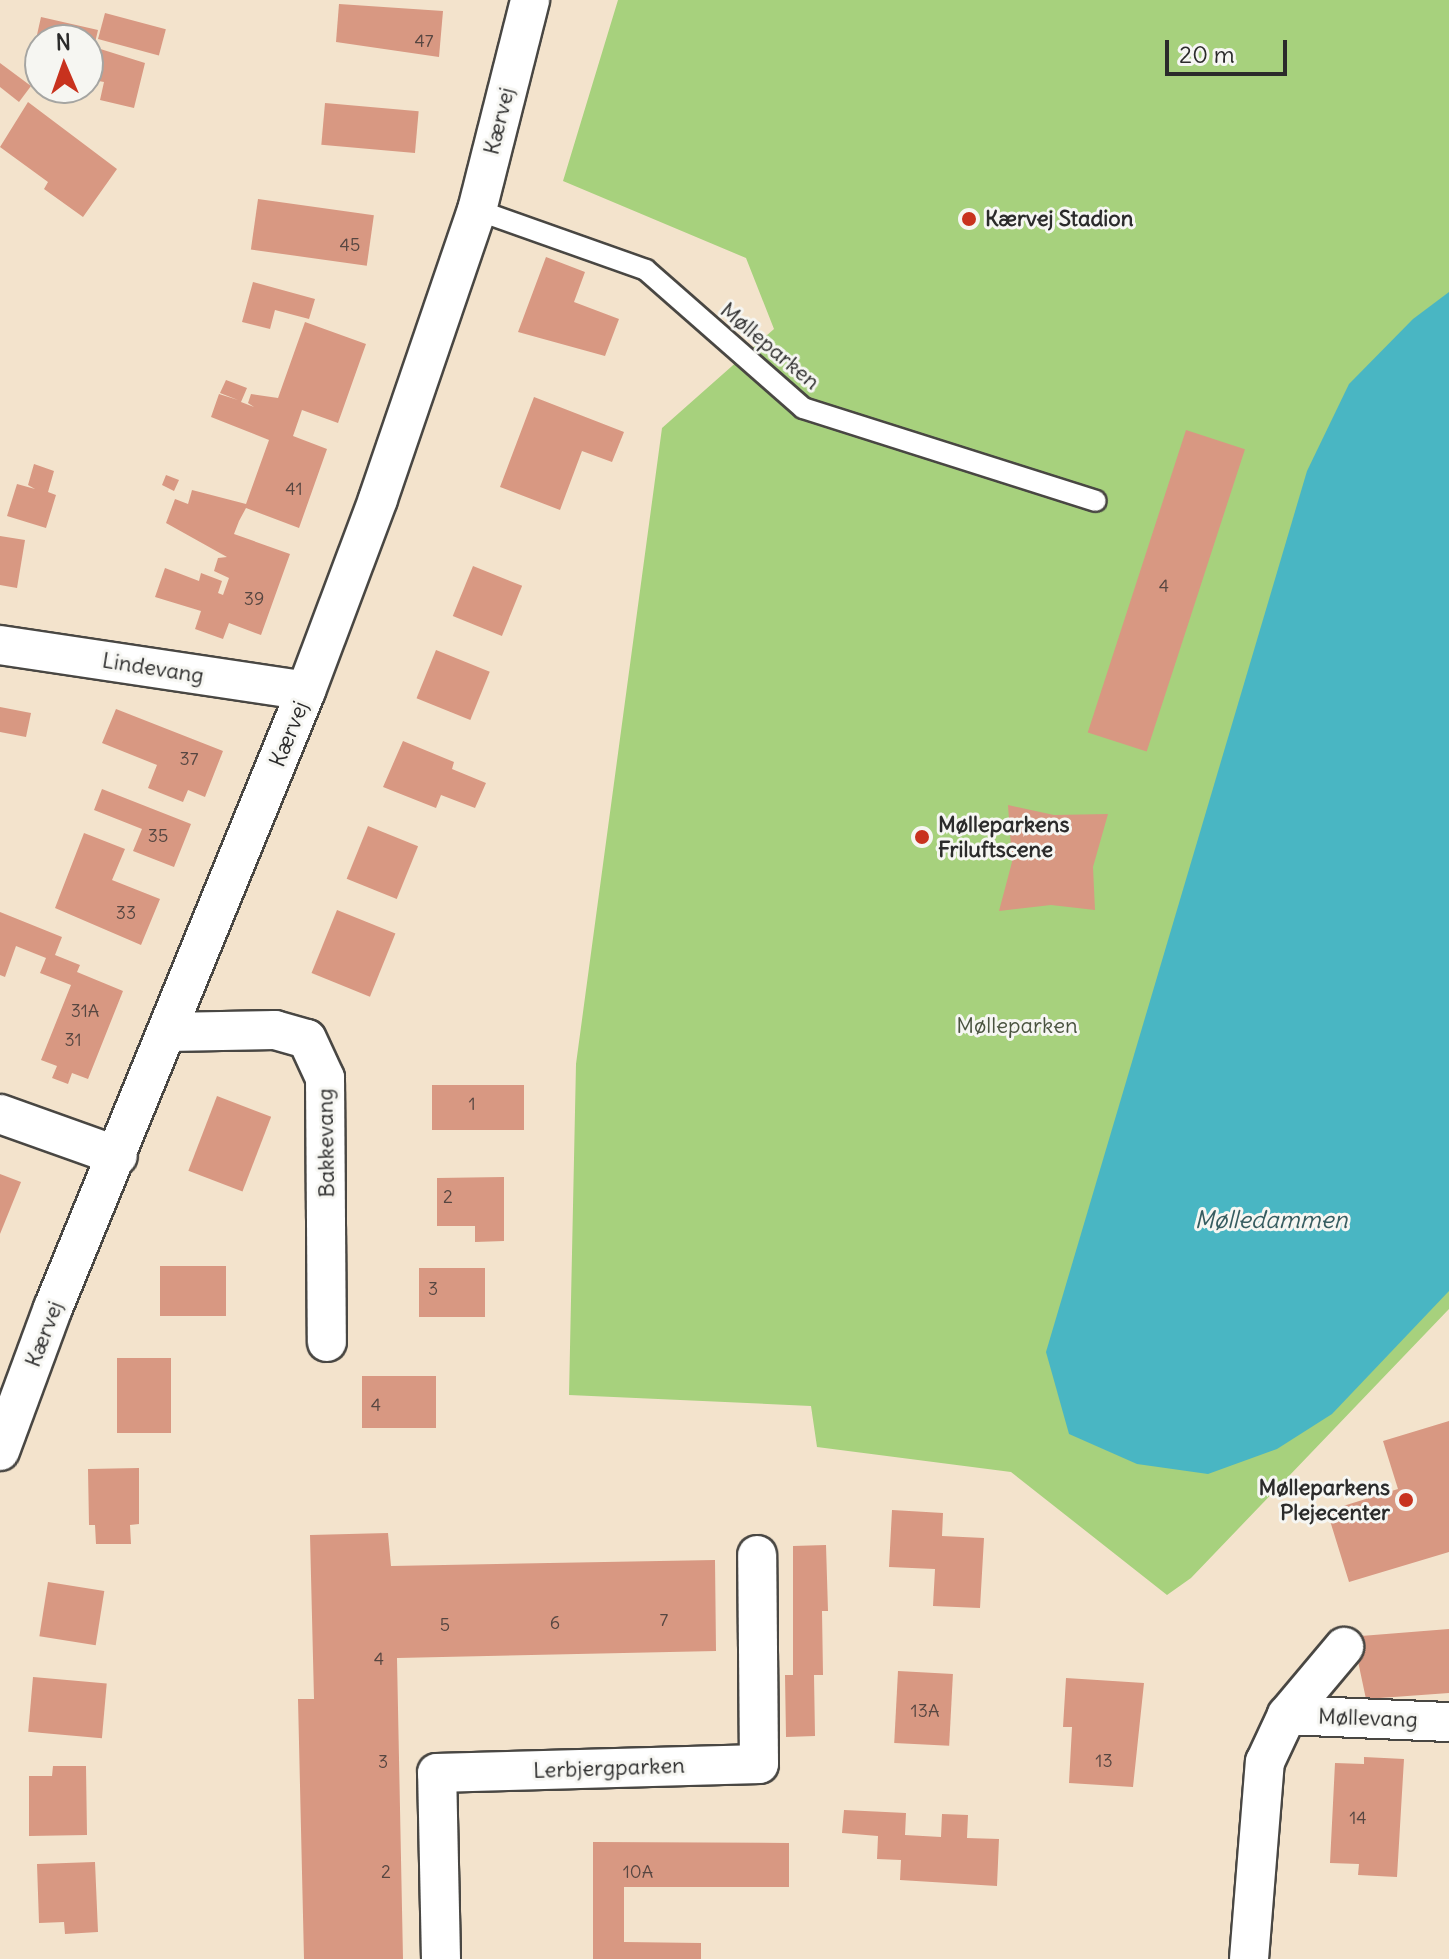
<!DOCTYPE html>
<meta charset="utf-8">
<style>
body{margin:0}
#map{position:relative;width:1449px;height:1959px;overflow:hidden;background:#f3e3cc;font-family:Delius,sans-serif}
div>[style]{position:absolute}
.green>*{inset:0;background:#a7d17d}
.water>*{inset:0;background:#49b6c3}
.building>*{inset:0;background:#d89882;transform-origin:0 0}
.roads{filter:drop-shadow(2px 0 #494743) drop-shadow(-2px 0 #494743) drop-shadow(0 2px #494743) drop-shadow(0 -2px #494743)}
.lane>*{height:20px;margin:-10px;padding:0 10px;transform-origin:10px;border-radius:10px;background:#fff}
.street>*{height:38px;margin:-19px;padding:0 19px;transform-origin:19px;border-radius:19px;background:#fff}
.dots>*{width:22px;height:22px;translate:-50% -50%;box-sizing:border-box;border:4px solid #f6f6f2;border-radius:50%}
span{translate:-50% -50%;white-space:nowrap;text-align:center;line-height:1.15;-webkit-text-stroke:6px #f6f6f2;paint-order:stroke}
.number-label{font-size:18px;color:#564641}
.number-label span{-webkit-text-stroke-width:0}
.street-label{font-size:22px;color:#2b2b2b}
.poi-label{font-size:22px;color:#2b2b2b;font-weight:700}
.left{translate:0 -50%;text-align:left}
.right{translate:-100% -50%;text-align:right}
.park-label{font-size:22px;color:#4a5440}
.water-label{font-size:24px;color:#365c60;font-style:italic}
.north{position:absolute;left:24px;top:24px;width:80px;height:80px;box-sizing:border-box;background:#f6f6f2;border:2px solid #a5a5a2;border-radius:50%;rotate:358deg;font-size:22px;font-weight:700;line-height:32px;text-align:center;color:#2b2b2b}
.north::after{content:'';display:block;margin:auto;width:28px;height:36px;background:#c8321e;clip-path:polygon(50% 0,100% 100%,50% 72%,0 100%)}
.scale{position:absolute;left:1165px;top:40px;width:122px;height:36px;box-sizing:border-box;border:4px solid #2b2b2b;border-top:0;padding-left:10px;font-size:24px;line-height:28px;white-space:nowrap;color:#2b2b2b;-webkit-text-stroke:6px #f6f6f2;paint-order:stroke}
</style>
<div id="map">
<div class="green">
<div style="clip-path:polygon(618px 0,1449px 0,1449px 1309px,1191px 1578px,1167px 1595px,1011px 1472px,817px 1447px,811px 1406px,569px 1395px,576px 1064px,662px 428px,774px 329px,746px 258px,563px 181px)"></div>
</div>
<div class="water">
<div style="clip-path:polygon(1449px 292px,1449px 1291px,1332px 1414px,1277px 1449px,1208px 1474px,1137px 1464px,1069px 1434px,1046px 1352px,1307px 471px,1349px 384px,1413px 319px)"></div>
</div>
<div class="building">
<div style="clip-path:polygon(339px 4px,443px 11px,439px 57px,336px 42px)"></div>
<div style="left:105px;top:13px;width:63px;height:27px;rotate:15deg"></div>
<div style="clip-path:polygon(41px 17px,98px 30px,94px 47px,145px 63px,134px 108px,100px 100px,104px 82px,88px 79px,88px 40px,40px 40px,40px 68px,30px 66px)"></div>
<div style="clip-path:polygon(0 63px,31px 86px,19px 102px,0 87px)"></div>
<div style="clip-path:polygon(28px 102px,117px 169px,83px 217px,44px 189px,48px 182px,0 147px)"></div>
<div style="left:325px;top:103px;width:94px;height:42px;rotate:5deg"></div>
<div style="left:258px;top:199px;width:117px;height:51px;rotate:8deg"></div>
<div style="clip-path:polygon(546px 257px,585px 272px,574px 302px,619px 319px,605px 356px,518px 332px)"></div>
<div style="clip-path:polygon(253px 282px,315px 299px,309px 319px,275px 310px,270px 329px,242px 322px)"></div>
<div style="clip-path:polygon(305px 322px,366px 344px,338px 423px,302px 410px,293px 436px,327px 449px,299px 528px,246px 508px,239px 521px,234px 534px,290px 554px,261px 635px,229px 623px,223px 639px,195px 629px,201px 611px,155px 597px,165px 568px,199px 581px,201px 573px,222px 581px,218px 593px,223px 595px,229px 578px,214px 571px,218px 558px,227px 557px,166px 523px,175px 499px,188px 504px,192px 490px,246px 504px,269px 440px,211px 417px,219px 394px,238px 400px,220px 393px,226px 380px,247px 388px,241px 402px,254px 407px,248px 403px,251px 394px,278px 398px)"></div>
<div style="clip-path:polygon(534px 397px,624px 432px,612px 462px,582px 451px,560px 510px,500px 487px)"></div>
<div style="left:1186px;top:430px;width:62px;height:318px;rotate:18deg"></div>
<div style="clip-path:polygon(34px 464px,54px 471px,48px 492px,56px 495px,46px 528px,7px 516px,17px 484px,35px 489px,28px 485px)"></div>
<div style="clip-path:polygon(166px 475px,179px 480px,174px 491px,162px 485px)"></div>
<div style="clip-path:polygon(0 536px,25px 540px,17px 588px,0 585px)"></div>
<div style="left:473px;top:566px;width:53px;height:54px;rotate:22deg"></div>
<div style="left:436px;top:650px;width:58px;height:52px;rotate:22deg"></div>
<div style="clip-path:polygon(0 707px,31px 713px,26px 737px,0 732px)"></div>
<div style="clip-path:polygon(116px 709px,223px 751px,205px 797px,188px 790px,183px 802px,148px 788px,157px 765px,102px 743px)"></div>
<div style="clip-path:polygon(403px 741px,454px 762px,452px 769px,486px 783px,475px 808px,441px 795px,436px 808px,383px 787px)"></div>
<div style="clip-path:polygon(102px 789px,191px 824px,174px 867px,133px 851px,142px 829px,94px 810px)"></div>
<div style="clip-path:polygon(1008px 805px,1054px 815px,1108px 814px,1093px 867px,1095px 910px,1051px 905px,999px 911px,1012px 862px)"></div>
<div style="left:368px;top:826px;width:54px;height:57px;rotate:22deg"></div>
<div style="clip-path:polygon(84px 833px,125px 849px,112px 880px,160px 899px,141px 945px,55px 908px)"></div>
<div style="left:337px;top:910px;width:63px;height:68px;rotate:22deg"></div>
<div style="clip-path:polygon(0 912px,62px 937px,55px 955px,80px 965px,77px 972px,123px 991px,88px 1079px,72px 1073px,68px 1084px,52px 1078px,57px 1066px,41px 1060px,71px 985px,40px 973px,46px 958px,16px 946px,5px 977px,0 975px)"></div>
<div style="left:432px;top:1085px;width:92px;height:45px"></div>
<div style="left:217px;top:1096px;width:58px;height:80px;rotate:21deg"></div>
<div style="clip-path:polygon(0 1174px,21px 1182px,0 1234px)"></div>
<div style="clip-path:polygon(504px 1177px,504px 1241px,475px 1242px,475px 1226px,437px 1226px,437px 1178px)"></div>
<div style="left:160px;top:1266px;width:66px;height:50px"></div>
<div style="left:485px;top:1268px;width:49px;height:66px;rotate:90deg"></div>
<div style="left:117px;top:1358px;width:54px;height:75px"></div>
<div style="left:362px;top:1376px;width:74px;height:52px"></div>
<div style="clip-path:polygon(1449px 1421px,1449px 1552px,1349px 1582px,1327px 1511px,1398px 1489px,1383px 1441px)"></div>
<div style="clip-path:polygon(139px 1468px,139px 1524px,130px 1525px,131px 1544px,96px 1544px,95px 1525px,89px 1525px,88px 1469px)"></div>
<div style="clip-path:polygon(892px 1510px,943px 1513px,942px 1536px,984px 1538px,980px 1608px,933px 1606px,935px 1569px,889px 1567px)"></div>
<div style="clip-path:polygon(388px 1533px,391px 1566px,715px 1560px,716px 1651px,397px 1658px,403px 1959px,304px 1959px,298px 1699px,314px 1699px,310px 1535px)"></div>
<div style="clip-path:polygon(826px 1545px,828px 1611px,822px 1611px,823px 1675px,814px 1675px,815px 1736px,786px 1737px,785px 1675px,793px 1675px,793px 1546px)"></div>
<div style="left:48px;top:1582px;width:57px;height:55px;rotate:9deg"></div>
<div style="clip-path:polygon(1449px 1629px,1449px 1693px,1366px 1699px,1356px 1652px,1362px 1651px,1361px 1636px)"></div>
<div style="left:898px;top:1671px;width:55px;height:72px;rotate:3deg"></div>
<div style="left:33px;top:1677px;width:74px;height:55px;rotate:5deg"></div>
<div style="clip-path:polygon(1066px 1678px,1144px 1683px,1133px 1787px,1069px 1783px,1072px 1727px,1063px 1727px)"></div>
<div style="clip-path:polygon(1364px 1757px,1404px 1759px,1397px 1877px,1358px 1875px,1359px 1864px,1330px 1863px,1335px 1763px,1364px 1764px)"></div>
<div style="clip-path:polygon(53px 1766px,86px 1766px,87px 1835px,29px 1836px,29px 1776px,52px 1776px)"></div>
<div style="clip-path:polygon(844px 1810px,906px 1813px,905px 1835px,941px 1837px,942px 1814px,968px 1815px,967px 1838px,999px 1839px,997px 1886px,900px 1880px,901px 1860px,877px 1859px,878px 1836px,842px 1833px)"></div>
<div style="clip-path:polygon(593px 1842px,789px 1843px,789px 1887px,624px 1887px,624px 1942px,701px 1943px,701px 1959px,593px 1959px)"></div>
<div style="clip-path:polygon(95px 1862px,98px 1932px,65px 1934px,64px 1922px,39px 1923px,37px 1864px)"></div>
</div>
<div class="roads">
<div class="lane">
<div style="left:477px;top:210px;width:179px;rotate:19.5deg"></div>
<div style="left:646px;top:270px;width:209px;rotate:41.3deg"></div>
<div style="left:803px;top:408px;width:307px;rotate:17.6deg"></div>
</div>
<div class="street">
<div style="left:0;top:645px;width:309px;rotate:8.5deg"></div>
<div style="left:169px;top:1032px;width:106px;rotate:-1.1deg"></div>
<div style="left:275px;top:1030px;width:33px;rotate:16deg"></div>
<div style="left:307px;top:1039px;width:43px;rotate:65.2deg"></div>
<div style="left:325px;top:1078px;width:264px;rotate:89.6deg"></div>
<div style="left:0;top:1114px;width:125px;rotate:19.6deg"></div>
<div style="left:0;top:1451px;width:153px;rotate:-69.7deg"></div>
<div style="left:53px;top:1308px;width:667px;rotate:-67.7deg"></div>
<div style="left:306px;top:691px;width:205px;rotate:-69.4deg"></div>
<div style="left:378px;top:499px;width:305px;rotate:-71.1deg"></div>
<div style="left:477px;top:210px;width:217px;rotate:-75.8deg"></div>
<div style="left:1287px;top:1715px;width:162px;rotate:2.5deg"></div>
<div style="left:441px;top:1959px;width:186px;rotate:-91.2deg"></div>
<div style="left:437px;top:1773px;width:322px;rotate:-1.6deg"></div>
<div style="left:759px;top:1764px;width:209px;rotate:-90.5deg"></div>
<div style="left:1249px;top:1959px;width:198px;rotate:-85.4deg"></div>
<div style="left:1265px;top:1762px;width:52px;rotate:-64.9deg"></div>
<div style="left:1287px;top:1715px;width:89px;rotate:-50deg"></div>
</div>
</div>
<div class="dots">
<div style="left:969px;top:219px;background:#c8321e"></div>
<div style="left:922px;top:837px;background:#c8321e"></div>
<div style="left:1406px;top:1500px;background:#c8321e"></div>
</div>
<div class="number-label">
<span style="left:424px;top:41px">47</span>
<span style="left:350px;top:245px">45</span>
<span style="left:294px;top:489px">41</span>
<span style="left:1164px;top:586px">4</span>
<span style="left:254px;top:599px">39</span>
<span style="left:189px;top:759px">37</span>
<span style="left:158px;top:836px">35</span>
<span style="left:126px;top:913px">33</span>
<span style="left:85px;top:1011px">31A</span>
<span style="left:73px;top:1040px">31</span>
<span style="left:472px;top:1104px">1</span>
<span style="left:448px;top:1197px">2</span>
<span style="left:433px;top:1289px">3</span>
<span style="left:376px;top:1405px">4</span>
<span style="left:664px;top:1620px">7</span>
<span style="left:555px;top:1623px">6</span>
<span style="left:445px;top:1625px">5</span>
<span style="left:379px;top:1659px">4</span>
<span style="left:925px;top:1711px">13A</span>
<span style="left:1104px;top:1761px">13</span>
<span style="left:383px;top:1762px">3</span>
<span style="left:1358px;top:1818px">14</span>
<span style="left:386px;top:1872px">2</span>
<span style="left:638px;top:1872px">10A</span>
</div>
<div class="street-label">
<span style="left:499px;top:121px;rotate:-76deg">Kærvej</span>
<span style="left:770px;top:346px;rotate:40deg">Mølleparken</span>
<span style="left:153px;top:668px;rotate:9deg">Lindevang</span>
<span style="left:289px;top:734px;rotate:-68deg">Kærvej</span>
<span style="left:326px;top:1143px;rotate:-91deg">Bakkevang</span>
<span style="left:44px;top:1334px;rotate:-69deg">Kærvej</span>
<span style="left:1368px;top:1718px;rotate:2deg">Møllevang</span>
<span style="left:609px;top:1768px;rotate:-2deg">Lerbjergparken</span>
</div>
<div class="poi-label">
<span class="left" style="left:985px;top:219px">Kærvej Stadion</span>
<span class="left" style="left:938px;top:837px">Mølleparkens<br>Friluftscene</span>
<span class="right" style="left:1390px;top:1500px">Mølleparkens<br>Plejecenter</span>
</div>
<div class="park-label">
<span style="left:1017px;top:1026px">Mølleparken</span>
</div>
<div class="water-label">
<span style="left:1271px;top:1220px">Mølledammen</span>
</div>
<div class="north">N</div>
<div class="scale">20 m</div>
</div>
